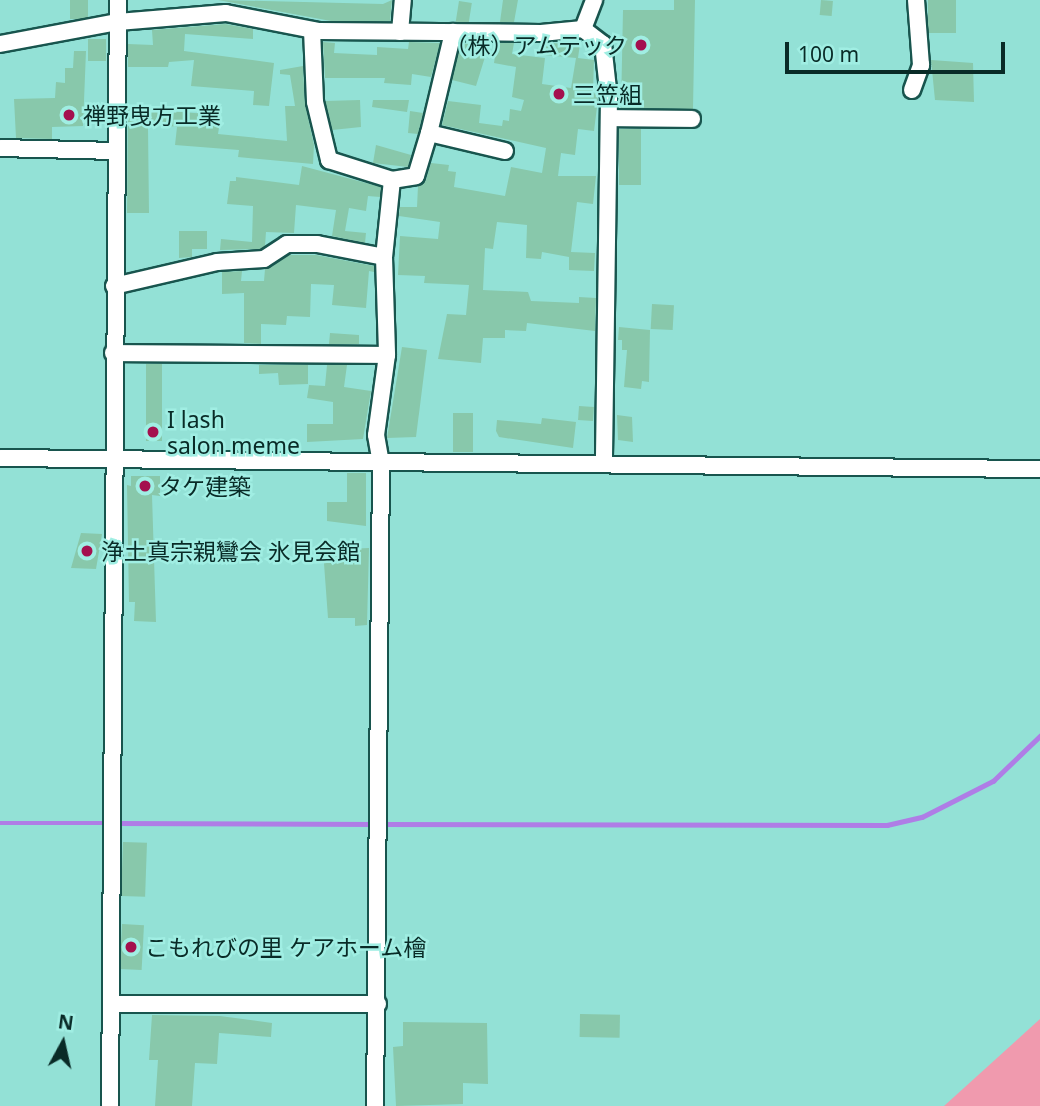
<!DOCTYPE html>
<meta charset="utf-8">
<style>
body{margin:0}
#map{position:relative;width:1040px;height:1106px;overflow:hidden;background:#93e1d6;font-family:"Noto Sans","Noto Sans JP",sans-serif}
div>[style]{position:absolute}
.green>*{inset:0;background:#f09aae}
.stream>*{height:4.5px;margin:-2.25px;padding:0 2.25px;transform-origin:2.25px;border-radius:2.25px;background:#af7de6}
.building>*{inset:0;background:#88c8ab;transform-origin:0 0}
.roads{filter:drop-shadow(2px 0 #18554e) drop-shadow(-2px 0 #18554e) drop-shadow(0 2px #18554e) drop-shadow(0 -2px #18554e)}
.street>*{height:16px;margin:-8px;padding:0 8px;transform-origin:8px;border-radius:8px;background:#fff}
.dots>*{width:19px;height:19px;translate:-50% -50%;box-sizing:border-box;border:4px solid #a0eee3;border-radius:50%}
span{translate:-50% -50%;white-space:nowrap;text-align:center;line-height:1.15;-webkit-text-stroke:5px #a0eee3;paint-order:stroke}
.poi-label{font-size:23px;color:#092b27}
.right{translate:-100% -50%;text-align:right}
.left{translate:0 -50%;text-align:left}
.north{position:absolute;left:28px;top:1008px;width:70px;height:70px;-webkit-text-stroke:5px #a0eee3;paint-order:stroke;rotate:8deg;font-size:19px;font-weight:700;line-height:28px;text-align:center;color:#092b27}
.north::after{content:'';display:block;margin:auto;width:24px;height:32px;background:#092b27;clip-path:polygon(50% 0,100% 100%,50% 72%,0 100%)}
.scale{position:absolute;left:785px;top:42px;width:220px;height:32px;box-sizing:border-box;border:4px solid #092b27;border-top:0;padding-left:9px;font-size:21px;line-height:24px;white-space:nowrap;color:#092b27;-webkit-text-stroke:5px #a0eee3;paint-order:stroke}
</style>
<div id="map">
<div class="green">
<div style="clip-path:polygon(1040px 1019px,1040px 1106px,944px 1106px)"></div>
</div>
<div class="stream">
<div style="left:0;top:823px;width:108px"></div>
<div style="left:116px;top:823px;width:258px;rotate:0.2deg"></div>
<div style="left:382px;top:824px;width:505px;rotate:0.11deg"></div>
<div style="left:887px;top:825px;width:36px;rotate:-13deg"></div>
<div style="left:922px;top:817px;width:80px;rotate:-26.9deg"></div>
<div style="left:993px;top:781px;width:65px;rotate:-43.8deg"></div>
</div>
<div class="building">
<div style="left:70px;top:0;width:18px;height:19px"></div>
<div style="clip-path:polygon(218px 0,383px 4px,392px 0,390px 21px,331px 21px)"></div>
<div style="clip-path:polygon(503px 0,518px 0,514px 22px,500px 22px)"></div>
<div style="clip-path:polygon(674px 0,695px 0,693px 109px,621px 108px,623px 10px,674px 10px)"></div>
<div style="left:821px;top:0;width:12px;height:15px;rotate:5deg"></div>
<div style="left:928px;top:0;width:28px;height:33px"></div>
<div style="left:459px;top:1px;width:13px;height:21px;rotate:9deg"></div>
<div style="clip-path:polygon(225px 24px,253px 29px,253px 39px,185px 34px,184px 51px,274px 63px,269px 106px,253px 105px,254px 91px,191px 86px,194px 60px,169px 62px,168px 67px,128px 67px,128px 44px,153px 45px,152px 30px)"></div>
<div style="left:88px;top:39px;width:18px;height:22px"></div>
<div style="clip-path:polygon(323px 42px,335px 43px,334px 53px,377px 55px,377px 47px,408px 49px,409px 42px,440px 43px,431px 77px,412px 74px,411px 85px,384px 83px,385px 78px,325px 78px)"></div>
<div style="clip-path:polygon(461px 43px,474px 45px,471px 53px,485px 57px,476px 86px,452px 80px)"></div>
<div style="clip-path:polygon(497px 43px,514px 43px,512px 54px,545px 58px,542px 84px,571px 88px,576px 58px,545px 55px,546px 43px,580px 44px,578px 58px,594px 60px,593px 91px,598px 99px,594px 131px,578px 129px,575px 155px,561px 153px,558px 176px,596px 176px,593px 204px,577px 202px,571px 252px,595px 253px,594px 271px,569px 270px,569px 257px,542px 252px,541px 259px,526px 258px,527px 225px,497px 222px,493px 249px,485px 248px,483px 290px,528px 292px,531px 301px,579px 303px,579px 297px,596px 298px,595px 331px,527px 323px,526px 331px,505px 330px,505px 338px,483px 338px,481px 363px,438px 359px,447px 314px,466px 315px,469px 285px,424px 283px,425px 276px,398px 275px,400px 236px,438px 239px,440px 222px,399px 216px,400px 207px,417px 207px,418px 186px,426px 180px,431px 163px,449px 165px,448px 171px,456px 172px,454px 187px,505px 196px,511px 167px,542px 173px,546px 148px,442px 125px,448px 101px,481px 105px,479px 123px,502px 126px,503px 120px,509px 121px,510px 109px,521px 111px,524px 100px,512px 97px,516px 67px,494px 63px)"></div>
<div style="clip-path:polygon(74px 51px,86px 51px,83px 126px,52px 127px,52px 139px,16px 138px,14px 99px,55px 98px,56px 82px,65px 83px,65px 68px,73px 68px)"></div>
<div style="clip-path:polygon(931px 60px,973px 63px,974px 102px,935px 100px)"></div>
<div style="clip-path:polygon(303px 66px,305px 104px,314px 145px,313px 164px,238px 157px,239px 150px,175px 145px,177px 127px,153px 124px,148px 128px,149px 213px,127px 213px,128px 108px,221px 115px,218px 134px,287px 141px,285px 106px,295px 106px,290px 75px,280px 74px,280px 70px)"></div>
<div style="clip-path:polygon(360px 100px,361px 127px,332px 130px,325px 101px)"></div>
<div style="clip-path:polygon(373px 100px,409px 100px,407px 112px,372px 107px)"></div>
<div style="clip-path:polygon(410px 111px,423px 113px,418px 134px,408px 133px)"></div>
<div style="left:619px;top:129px;width:22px;height:56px"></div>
<div style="clip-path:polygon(376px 145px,411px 155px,408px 167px,373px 163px)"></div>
<div style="clip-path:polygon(302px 166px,381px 187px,380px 197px,368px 196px,366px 211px,349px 208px,345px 231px,366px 233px,365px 243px,332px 236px,336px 210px,296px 205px,294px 233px,266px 232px,265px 246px,261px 249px,220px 250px,221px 239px,252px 242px,253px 206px,227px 204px,230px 181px,236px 181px,236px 177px,299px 185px)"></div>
<div style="clip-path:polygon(179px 231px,207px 231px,207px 249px,192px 249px,192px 257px,179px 258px)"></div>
<div style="clip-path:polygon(289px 255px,316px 255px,374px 266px,374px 272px,369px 271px,366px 308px,332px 305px,334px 285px,311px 284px,310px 317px,287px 316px,286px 325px,261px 324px,261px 344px,244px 343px,244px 293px,222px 294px,222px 272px,242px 271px,241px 281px,264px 281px,265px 269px)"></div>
<div style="left:652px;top:304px;width:22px;height:25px;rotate:3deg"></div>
<div style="clip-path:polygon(619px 327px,650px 330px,649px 382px,642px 381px,641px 389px,624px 387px,627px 350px,622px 350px,622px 340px,618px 340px)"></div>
<div style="clip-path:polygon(330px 333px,359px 335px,359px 344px,329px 344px)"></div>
<div style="clip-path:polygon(402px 347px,427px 350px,416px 437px,387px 438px)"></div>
<div style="left:146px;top:364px;width:16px;height:77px"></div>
<div style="clip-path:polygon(259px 365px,308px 365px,308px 384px,279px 385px,278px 373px,259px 374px)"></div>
<div style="clip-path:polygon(327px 365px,347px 365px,344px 387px,371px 391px,363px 439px,307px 442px,307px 424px,333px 424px,333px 402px,307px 398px,309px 385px,325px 386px)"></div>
<div style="left:579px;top:406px;width:15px;height:14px;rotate:4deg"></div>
<div style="left:453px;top:413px;width:20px;height:39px"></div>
<div style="clip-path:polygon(617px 415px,632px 417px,633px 442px,618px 440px)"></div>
<div style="clip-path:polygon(542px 418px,576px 422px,573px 448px,499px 437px,496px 431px,497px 420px,541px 424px)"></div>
<div style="clip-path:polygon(347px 473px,366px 473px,366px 526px,327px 521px,327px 502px,347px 502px)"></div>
<div style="clip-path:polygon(131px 476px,160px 476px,160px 496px,152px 495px,156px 622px,134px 621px,135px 602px,129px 602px,127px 485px,131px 486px)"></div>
<div style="clip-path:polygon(81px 533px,102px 534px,96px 569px,71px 568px)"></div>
<div style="clip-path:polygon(369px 548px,367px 625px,355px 626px,355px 618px,328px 618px,323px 550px)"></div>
<div style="left:123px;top:842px;width:24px;height:54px;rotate:2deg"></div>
<div style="left:122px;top:924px;width:22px;height:45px;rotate:3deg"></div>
<div style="left:580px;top:1014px;width:40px;height:23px;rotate:1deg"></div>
<div style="clip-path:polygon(152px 1015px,220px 1016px,272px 1023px,271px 1037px,219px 1033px,217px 1064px,195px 1063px,192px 1106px,155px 1106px,158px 1060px,149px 1060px)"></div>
<div style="clip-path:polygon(403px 1022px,487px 1023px,488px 1084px,463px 1083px,463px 1104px,396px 1106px,393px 1047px,403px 1046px)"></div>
</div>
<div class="roads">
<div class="street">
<div style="left:583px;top:29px;width:31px;rotate:-69deg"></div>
<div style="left:312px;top:30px;width:72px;rotate:87.6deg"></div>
<div style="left:315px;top:102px;width:60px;rotate:76.4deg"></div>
<div style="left:329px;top:160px;width:66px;rotate:17.6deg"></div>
<div style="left:392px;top:180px;width:77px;rotate:95.9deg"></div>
<div style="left:384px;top:257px;width:98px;rotate:88.2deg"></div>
<div style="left:387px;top:355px;width:81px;rotate:97.8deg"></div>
<div style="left:376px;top:435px;width:27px;rotate:80deg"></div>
<div style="left:381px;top:462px;width:644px;rotate:90.53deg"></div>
<div style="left:400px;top:32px;width:32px;rotate:-85deg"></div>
<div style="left:0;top:44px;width:120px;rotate:-10.6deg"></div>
<div style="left:118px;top:22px;width:108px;rotate:-4.8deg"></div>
<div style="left:226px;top:13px;width:95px;rotate:11deg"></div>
<div style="left:319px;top:31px;width:222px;rotate:0.5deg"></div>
<div style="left:541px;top:33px;width:42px;rotate:-5.4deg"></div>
<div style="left:583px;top:29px;width:25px;rotate:37deg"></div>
<div style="left:603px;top:44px;width:54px;rotate:83.7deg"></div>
<div style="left:609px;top:98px;width:366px;rotate:90.8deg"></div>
<div style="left:912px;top:90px;width:27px;rotate:-70deg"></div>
<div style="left:921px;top:65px;width:65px;rotate:-94.4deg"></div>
<div style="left:609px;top:118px;width:83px;rotate:0.7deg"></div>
<div style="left:429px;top:133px;width:104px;rotate:-76.6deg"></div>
<div style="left:0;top:148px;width:116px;rotate:1.5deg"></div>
<div style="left:392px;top:180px;width:24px;rotate:-9deg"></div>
<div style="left:416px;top:176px;width:45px;rotate:-73.2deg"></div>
<div style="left:429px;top:133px;width:78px;rotate:13.3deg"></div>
<div style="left:114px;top:286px;width:106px;rotate:-13.1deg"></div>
<div style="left:217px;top:262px;width:47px;rotate:-3.7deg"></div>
<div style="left:264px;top:259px;width:27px;rotate:-33deg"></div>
<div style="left:287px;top:244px;width:30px"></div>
<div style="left:317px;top:244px;width:68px;rotate:11deg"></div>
<div style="left:113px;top:353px;width:274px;rotate:0.4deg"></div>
<div style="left:0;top:458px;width:1040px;rotate:0.61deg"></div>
<div style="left:111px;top:1004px;width:267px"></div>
<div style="left:110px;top:1106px;width:1106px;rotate:-89.59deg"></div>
</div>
</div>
<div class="dots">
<div style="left:641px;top:45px;background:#a4104e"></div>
<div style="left:559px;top:94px;background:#a4104e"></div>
<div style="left:69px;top:115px;background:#a4104e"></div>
<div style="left:153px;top:432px;background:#a4104e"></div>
<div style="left:145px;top:486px;background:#a4104e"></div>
<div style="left:87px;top:551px;background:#a4104e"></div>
<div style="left:131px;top:947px;background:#a4104e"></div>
</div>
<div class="poi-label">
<span class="right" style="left:627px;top:45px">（株）アムテック</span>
<span class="left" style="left:573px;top:94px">三笠組</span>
<span class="left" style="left:83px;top:115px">禅野曳方工業</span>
<span class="left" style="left:167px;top:432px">I lash<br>salon meme</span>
<span class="left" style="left:159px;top:486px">タケ建築</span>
<span class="left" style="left:101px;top:551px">浄土真宗親鸞会 氷見会館</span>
<span class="left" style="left:145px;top:947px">こもれびの里 ケアホーム檜</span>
</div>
<div class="north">N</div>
<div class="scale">100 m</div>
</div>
